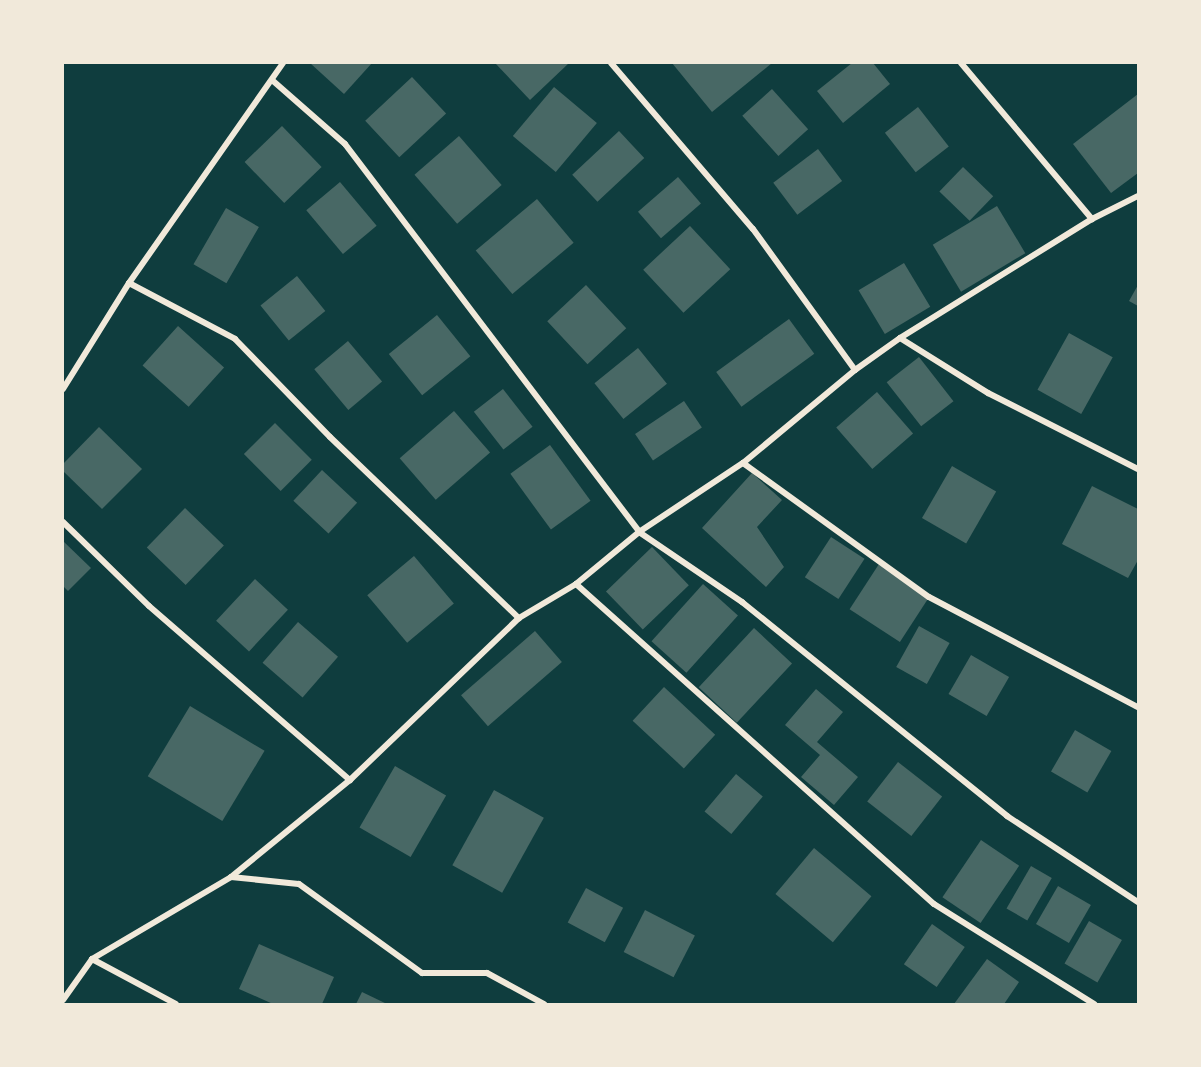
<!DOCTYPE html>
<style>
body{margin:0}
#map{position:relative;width:1201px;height:1067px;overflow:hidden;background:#0f3d3e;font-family:Arial,sans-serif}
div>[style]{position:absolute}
.building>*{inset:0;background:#486865;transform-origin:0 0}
.minor>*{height:6px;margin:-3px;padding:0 3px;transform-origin:3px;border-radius:3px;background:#f1e9da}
span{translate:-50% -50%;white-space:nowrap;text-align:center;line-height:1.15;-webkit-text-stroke:6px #f1e9da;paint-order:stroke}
.frame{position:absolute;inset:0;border:64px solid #f1e9da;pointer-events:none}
</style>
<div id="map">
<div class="building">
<div style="clip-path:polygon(310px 63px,372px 63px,344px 94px)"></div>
<div style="clip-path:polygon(495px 63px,569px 63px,530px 100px)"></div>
<div style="clip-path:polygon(672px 63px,772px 63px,712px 112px)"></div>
<div style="clip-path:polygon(852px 63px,873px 63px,890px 84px,843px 123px,817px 91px)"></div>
<div style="left:412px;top:77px;width:50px;height:64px;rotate:47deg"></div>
<div style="left:554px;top:87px;width:56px;height:64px;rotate:40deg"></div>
<div style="left:772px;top:89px;width:54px;height:40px;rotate:48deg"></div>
<div style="clip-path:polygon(1138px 94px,1138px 173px,1111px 193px,1073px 144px)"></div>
<div style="left:918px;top:107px;width:50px;height:42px;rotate:52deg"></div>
<div style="left:282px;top:126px;width:57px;height:52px;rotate:46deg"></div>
<div style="left:619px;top:131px;width:37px;height:64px;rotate:47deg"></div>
<div style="left:459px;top:136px;width:65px;height:59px;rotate:49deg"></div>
<div style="left:818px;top:149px;width:40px;height:56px;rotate:53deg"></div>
<div style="left:963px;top:167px;width:42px;height:34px;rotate:44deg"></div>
<div style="left:678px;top:177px;width:35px;height:53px;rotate:49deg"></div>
<div style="left:340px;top:182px;width:57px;height:44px;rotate:50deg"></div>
<div style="left:537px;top:199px;width:57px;height:80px;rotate:50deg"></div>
<div style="left:997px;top:206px;width:55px;height:75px;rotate:59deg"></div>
<div style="left:226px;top:208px;width:38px;height:65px;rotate:30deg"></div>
<div style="left:690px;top:226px;width:59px;height:64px;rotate:47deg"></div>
<div style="left:904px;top:263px;width:51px;height:53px;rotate:59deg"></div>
<div style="left:297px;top:276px;width:45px;height:47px;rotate:51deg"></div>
<div style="left:586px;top:285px;width:59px;height:53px;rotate:47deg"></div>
<div style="clip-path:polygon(1138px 285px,1138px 306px,1129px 301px)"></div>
<div style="left:437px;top:315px;width:53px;height:62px;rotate:51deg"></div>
<div style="left:789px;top:319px;width:43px;height:90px;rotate:54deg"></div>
<div style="left:178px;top:326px;width:62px;height:53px;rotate:42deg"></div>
<div style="left:1069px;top:333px;width:50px;height:65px;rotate:29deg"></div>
<div style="left:348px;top:341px;width:53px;height:44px;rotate:50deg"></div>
<div style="left:638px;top:348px;width:46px;height:56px;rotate:51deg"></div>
<div style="left:919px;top:357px;width:56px;height:41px;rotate:52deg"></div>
<div style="left:503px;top:389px;width:48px;height:37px;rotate:52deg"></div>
<div style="left:877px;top:392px;width:55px;height:54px;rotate:49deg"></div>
<div style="left:684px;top:401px;width:32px;height:59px;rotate:56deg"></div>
<div style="left:454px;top:411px;width:55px;height:72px;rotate:49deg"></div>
<div style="left:275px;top:423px;width:52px;height:44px;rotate:45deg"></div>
<div style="clip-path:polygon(99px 427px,142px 469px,102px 509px,63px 471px,63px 464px)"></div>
<div style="left:550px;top:445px;width:69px;height:49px;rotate:54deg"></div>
<div style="left:952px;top:466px;width:51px;height:60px;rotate:30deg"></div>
<div style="left:322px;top:470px;width:48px;height:42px;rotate:43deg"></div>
<div style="clip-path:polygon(752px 473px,782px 500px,757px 527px,784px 567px,766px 587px,702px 528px)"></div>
<div style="clip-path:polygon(1092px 486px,1138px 509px,1138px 560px,1128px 578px,1062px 544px)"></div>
<div style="left:185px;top:508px;width:54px;height:55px;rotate:44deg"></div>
<div style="left:831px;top:537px;width:40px;height:48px;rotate:33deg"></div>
<div style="clip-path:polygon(63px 541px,91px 568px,68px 591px,63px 586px)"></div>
<div style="left:652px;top:547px;width:53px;height:64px;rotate:46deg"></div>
<div style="left:414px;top:556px;width:62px;height:61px;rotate:50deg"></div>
<div style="left:879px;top:564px;width:60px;height:54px;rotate:33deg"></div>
<div style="left:255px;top:579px;width:45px;height:57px;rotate:43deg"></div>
<div style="left:703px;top:584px;width:47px;height:77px;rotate:42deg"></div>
<div style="left:298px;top:622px;width:53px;height:54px;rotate:41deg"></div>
<div style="left:919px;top:626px;width:35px;height:47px;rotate:29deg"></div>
<div style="left:754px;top:628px;width:52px;height:81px;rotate:43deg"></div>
<div style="left:535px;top:631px;width:41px;height:98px;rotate:49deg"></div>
<div style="left:971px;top:655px;width:44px;height:45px;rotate:30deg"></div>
<div style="left:664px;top:687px;width:70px;height:46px;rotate:43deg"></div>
<div style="clip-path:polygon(816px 689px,843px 712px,817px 742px,858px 777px,834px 805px,801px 777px,820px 755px,785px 725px)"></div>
<div style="left:190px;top:706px;width:87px;height:82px;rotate:31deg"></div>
<div style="left:1075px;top:730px;width:42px;height:48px;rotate:30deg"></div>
<div style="left:898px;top:762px;width:56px;height:50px;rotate:38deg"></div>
<div style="left:395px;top:766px;width:59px;height:71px;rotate:30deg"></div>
<div style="left:736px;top:774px;width:35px;height:49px;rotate:40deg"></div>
<div style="left:494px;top:790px;width:57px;height:86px;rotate:29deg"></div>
<div style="left:981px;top:840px;width:46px;height:69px;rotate:34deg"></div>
<div style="left:814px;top:848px;width:75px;height:60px;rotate:40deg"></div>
<div style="left:1031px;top:866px;width:24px;height:49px;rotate:30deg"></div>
<div style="left:1058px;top:886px;width:38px;height:44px;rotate:30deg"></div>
<div style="left:586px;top:888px;width:42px;height:39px;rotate:28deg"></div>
<div style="left:645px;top:910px;width:56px;height:47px;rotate:27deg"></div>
<div style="left:1089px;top:921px;width:38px;height:49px;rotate:30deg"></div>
<div style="left:932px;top:924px;width:40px;height:49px;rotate:35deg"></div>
<div style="clip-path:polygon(259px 944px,334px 977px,322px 1004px,273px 1004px,239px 989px)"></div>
<div style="clip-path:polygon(987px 959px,1019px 982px,1004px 1004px,954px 1004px)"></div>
<div style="clip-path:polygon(362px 992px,387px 1004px,356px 1004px)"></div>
</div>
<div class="minor">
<div style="left:611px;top:63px;width:218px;rotate:49.5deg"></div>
<div style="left:753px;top:229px;width:174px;rotate:54.1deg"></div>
<div style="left:961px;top:63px;width:204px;rotate:50deg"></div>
<div style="left:272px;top:80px;width:97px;rotate:41.2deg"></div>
<div style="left:345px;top:144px;width:487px;rotate:52.8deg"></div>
<div style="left:639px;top:532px;width:125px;rotate:34.2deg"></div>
<div style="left:742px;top:602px;width:341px;rotate:38.9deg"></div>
<div style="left:1007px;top:816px;width:157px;rotate:33.3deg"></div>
<div style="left:129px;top:283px;width:120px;rotate:27.8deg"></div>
<div style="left:235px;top:339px;width:136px;rotate:45.9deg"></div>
<div style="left:330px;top:437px;width:262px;rotate:43.8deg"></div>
<div style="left:900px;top:338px;width:104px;rotate:32deg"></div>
<div style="left:988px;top:393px;width:168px;rotate:26.9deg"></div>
<div style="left:63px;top:389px;width:125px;rotate:-58.1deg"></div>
<div style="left:129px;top:283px;width:269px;rotate:-55deg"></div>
<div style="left:743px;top:463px;width:229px;rotate:35.8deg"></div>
<div style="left:929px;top:597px;width:236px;rotate:27.8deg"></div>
<div style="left:63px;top:522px;width:120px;rotate:44.3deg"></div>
<div style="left:149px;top:606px;width:266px;rotate:40.9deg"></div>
<div style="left:576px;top:584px;width:480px;rotate:41.8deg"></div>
<div style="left:934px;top:904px;width:189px;rotate:32deg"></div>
<div style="left:231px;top:877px;width:68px;rotate:5.9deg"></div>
<div style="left:299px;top:884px;width:152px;rotate:35.9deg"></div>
<div style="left:422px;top:973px;width:65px"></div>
<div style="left:487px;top:973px;width:65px;rotate:28.5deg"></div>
<div style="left:92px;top:959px;width:95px;rotate:28.2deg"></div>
<div style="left:63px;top:1000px;width:50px;rotate:-54.7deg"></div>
<div style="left:92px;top:959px;width:161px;rotate:-30.5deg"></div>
<div style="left:231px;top:877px;width:154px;rotate:-39.2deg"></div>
<div style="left:350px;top:780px;width:234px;rotate:-43.8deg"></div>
<div style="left:519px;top:618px;width:66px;rotate:-30.8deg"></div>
<div style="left:576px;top:584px;width:82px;rotate:-39.5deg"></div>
<div style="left:639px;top:532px;width:125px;rotate:-33.6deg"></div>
<div style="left:743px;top:463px;width:146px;rotate:-39.7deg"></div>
<div style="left:855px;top:370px;width:55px;rotate:-35.4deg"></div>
<div style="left:900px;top:338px;width:226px;rotate:-31.8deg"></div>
<div style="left:1092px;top:219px;width:51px;rotate:-26.6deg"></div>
</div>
<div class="frame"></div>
</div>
